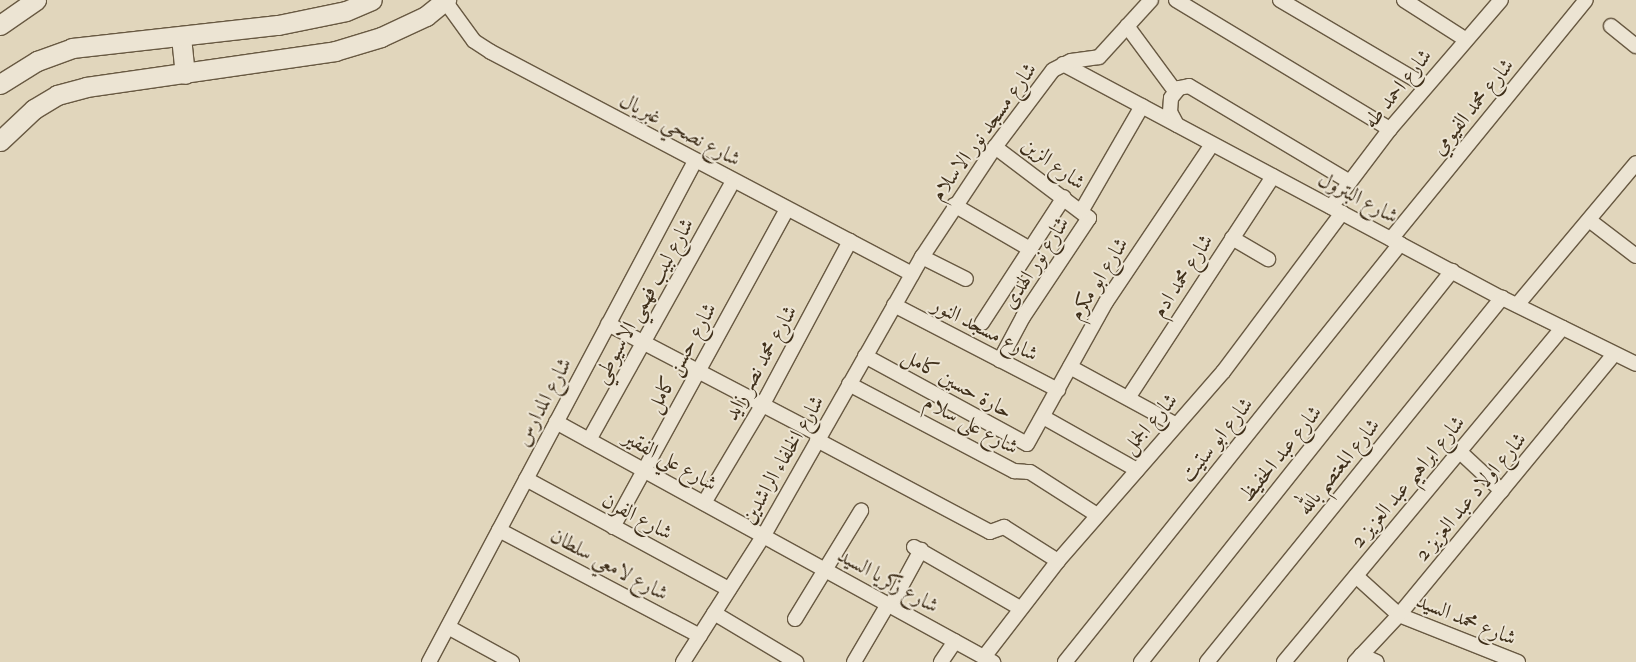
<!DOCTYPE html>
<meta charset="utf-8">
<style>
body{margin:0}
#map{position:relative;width:1636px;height:662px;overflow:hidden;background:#e1d6bc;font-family:"IM FELL Double Pica",Amiri,serif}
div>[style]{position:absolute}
.roads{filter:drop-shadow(1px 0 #685942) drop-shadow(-1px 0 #685942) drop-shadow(0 1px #685942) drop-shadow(0 -1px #685942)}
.street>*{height:14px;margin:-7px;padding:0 7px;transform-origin:7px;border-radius:7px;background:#ece4d3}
.secondary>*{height:19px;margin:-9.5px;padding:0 9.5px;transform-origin:9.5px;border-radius:9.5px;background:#ece4d3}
span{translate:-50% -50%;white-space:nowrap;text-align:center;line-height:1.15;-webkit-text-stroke:4px #ece4d3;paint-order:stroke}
.street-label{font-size:21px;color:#3f2f1a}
</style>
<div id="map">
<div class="roads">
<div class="street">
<div style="left:1176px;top:0;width:250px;rotate:31.1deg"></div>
<div style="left:1280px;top:0;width:169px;rotate:30.5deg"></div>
<div style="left:1404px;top:0;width:72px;rotate:32.6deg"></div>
<div style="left:445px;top:1px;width:49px;rotate:54.1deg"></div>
<div style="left:474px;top:41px;width:20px;rotate:33deg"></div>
<div style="left:491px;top:52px;width:476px;rotate:27.8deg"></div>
<div style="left:1127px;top:26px;width:81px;rotate:53.6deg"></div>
<div style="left:1611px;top:26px;width:32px;rotate:39deg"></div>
<div style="left:1063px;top:64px;width:497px;rotate:28.1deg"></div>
<div style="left:1502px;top:298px;width:149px;rotate:26.2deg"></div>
<div style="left:1177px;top:125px;width:15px;rotate:-118deg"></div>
<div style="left:1170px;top:112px;width:14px;rotate:-86deg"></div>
<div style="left:1171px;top:98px;width:13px;rotate:-51deg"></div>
<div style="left:1179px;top:88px;width:10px;rotate:-11deg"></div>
<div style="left:1189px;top:86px;width:187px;rotate:30.8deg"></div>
<div style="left:995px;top:147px;width:118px;rotate:37.1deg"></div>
<div style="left:1089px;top:218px;width:119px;rotate:123.7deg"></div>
<div style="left:1023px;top:317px;width:49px;rotate:118.1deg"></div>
<div style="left:954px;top:205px;width:88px;rotate:30.1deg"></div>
<div style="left:1331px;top:207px;width:98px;rotate:-52.9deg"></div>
<div style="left:1390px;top:129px;width:170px;rotate:-49.3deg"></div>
<div style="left:1082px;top:210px;width:120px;rotate:-60deg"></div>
<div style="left:1589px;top:220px;width:59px;rotate:37.5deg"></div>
<div style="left:1232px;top:238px;width:42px;rotate:30.3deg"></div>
<div style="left:1391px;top:239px;width:308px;rotate:-50.8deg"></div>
<div style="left:922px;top:257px;width:49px;rotate:26.6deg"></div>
<div style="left:894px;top:305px;width:185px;rotate:27.4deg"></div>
<div style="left:1517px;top:305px;width:185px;rotate:-50deg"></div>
<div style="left:982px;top:323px;width:150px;rotate:-56.9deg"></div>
<div style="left:608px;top:324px;width:239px;rotate:27.6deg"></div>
<div style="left:865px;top:356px;width:184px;rotate:28.5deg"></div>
<div style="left:1027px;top:444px;width:162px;rotate:-60.9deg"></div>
<div style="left:1106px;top:302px;width:190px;rotate:-56.1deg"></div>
<div style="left:1070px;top:367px;width:119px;rotate:28.5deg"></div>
<div style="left:849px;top:384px;width:187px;rotate:27.8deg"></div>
<div style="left:1014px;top:471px;width:16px;rotate:4deg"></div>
<div style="left:1030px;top:472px;width:80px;rotate:32.7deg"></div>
<div style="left:1128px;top:398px;width:265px;rotate:-56.8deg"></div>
<div style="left:1043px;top:417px;width:108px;rotate:29.4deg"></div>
<div style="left:556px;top:422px;width:499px;rotate:28.8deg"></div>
<div style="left:589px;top:440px;width:296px;rotate:-60.9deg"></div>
<div style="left:817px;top:440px;width:196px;rotate:28deg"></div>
<div style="left:990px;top:532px;width:15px;rotate:-20deg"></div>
<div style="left:1004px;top:527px;width:64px;rotate:32.2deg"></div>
<div style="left:1460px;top:452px;width:57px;rotate:42.9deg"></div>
<div style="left:526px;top:479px;width:231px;rotate:28.5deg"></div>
<div style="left:704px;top:503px;width:115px;rotate:-59.2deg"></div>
<div style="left:763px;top:404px;width:185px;rotate:-61.9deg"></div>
<div style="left:613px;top:527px;width:362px;rotate:-61.3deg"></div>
<div style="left:499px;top:530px;width:227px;rotate:27.8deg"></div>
<div style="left:914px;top:547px;width:122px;rotate:29.9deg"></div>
<div style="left:1356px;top:576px;width:58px;rotate:42.2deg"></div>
<div style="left:1399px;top:615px;width:128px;rotate:21.6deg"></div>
<div style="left:891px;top:605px;width:63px;rotate:-61.4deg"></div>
<div style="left:714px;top:613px;width:96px;rotate:30.9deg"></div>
<div style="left:795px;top:619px;width:127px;rotate:-58.6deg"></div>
<div style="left:448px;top:627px;width:73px;rotate:28.7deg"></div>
<div style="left:1361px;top:655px;width:17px;rotate:24deg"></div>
<div style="left:984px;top:657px;width:121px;rotate:-52.4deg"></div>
<div style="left:1058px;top:561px;width:251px;rotate:-48.9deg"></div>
<div style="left:1223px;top:372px;width:199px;rotate:-53.2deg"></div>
<div style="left:429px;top:662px;width:567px;rotate:-62.03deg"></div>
<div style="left:683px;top:662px;width:151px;rotate:-57.5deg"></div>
<div style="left:764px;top:535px;width:320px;rotate:-60.4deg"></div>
<div style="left:922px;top:257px;width:132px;rotate:-56.4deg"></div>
<div style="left:995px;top:147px;width:96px;rotate:-53deg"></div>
<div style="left:1053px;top:70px;width:20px;rotate:-27deg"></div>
<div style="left:1071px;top:61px;width:28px;rotate:-8deg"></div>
<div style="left:1099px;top:57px;width:77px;rotate:-47.6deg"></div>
<div style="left:854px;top:662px;width:67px;rotate:-59.6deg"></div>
<div style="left:941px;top:662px;width:25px;rotate:-56deg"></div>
<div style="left:1065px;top:662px;width:536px;rotate:-51.29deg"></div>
<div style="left:1141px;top:662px;width:500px;rotate:-51.5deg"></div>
<div style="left:1207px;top:662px;width:469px;rotate:-51deg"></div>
<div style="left:1284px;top:662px;width:435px;rotate:-50.2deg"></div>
<div style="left:1355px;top:662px;width:64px;rotate:-46.9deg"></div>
<div style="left:1399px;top:615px;width:338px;rotate:-50.5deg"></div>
</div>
<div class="secondary">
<div style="left:0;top:25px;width:44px;rotate:-34.8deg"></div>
<div style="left:181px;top:37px;width:37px;rotate:84deg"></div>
<div style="left:0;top:84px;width:44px;rotate:-31.9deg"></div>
<div style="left:37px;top:61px;width:37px;rotate:-20deg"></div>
<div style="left:72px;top:48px;width:207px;rotate:-6.4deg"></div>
<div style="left:278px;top:25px;width:69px;rotate:-11.6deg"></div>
<div style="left:346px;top:11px;width:28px;rotate:-23deg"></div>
<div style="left:0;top:141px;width:47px;rotate:-43.3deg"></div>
<div style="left:34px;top:109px;width:27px;rotate:-31deg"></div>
<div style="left:57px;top:95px;width:30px;rotate:-15deg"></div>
<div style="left:86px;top:87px;width:252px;rotate:-8.2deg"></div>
<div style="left:335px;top:51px;width:48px;rotate:-16.9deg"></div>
<div style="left:381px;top:37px;width:50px;rotate:-25deg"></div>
<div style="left:426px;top:16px;width:26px;rotate:-39deg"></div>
</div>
</div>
<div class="street-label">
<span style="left:1398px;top:89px;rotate:-51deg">شارع احمد طه</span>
<span style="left:1473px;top:107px;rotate:-51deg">شارع محمد الفيومي</span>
<span style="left:680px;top:130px;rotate:28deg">شارع نصحي غبريال</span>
<span style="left:984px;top:132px;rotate:-54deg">شارع مسجد نور الاسلام</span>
<span style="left:1053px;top:164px;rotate:36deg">شارع الزين</span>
<span style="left:1358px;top:198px;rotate:28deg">شارع البترول</span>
<span style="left:1036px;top:263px;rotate:-57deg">شارع نور الهدى</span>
<span style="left:1183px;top:276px;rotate:-57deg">شارع محمد ادم</span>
<span style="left:1099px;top:279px;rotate:-58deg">شارع ابو مكرم</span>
<span style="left:644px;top:301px;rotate:-61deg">شارع لبيب فهمي الاسيوطي</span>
<span style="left:985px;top:330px;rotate:27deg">شارع مسجد النور</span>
<span style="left:682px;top:358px;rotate:-61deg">شارع حسن كامل</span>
<span style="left:761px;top:363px;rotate:-61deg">شارع محمد نصر زايد</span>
<span style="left:957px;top:384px;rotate:29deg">حارة حسين كامل</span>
<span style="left:544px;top:402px;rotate:-62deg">شارع المدارس</span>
<span style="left:1150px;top:424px;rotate:-49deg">شارع الجمل</span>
<span style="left:971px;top:425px;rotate:28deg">شارع على سلام</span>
<span style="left:1217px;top:440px;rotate:-51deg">شارع ابو ستيت</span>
<span style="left:1281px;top:454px;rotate:-51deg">شارع عبد الحفيظ</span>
<span style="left:783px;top:460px;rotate:-60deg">شارع الخلفاء الراشدين</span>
<span style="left:670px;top:461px;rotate:29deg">شارع علي الفقير</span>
<span style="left:1339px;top:467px;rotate:-51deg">شارع المعتصم بالله</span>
<span style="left:1408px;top:482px;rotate:-50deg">شارع ابراهيم عبد العزيز 2</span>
<span style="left:1471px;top:497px;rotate:-50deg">شارع اولاد عبد العزيز 2</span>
<span style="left:637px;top:517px;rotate:28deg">شارع الفرن</span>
<span style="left:609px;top:565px;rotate:28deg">شارع لامعي سلطان</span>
<span style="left:888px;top:581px;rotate:29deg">شارع زكريا السيد</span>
<span style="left:1466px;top:620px;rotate:22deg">شارع محمد السيد</span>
</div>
</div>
